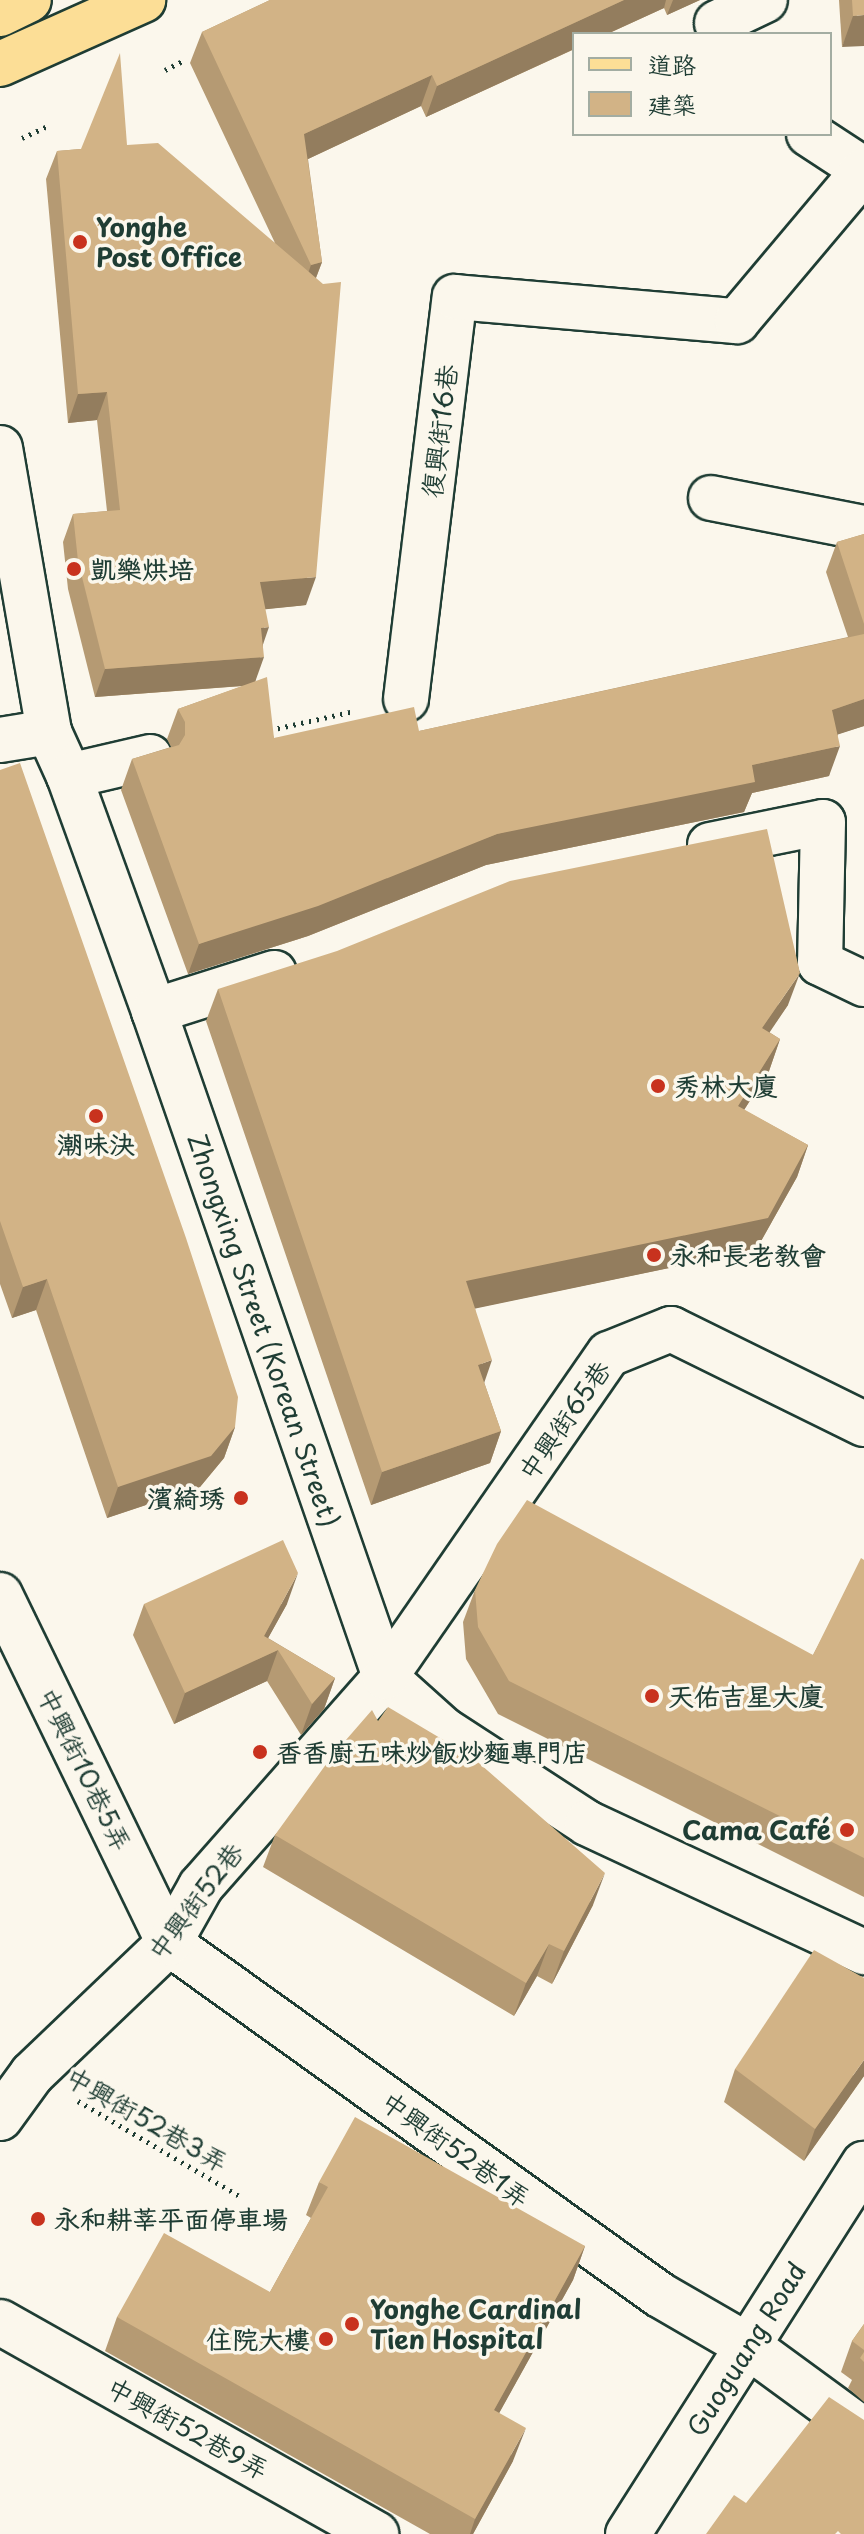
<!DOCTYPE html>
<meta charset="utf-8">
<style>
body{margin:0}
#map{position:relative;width:864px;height:2534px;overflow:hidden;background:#fbf7ec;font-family:"Playpen Sans","LXGW WenKai TC",sans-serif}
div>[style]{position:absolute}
.path>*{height:5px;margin-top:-2.5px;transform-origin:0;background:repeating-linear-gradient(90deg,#1f3d34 0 2px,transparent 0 8px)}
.roads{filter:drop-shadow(2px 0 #1f3d34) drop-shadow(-2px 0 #1f3d34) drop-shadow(0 2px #1f3d34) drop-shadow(0 -2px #1f3d34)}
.minor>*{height:44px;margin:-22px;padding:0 22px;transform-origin:22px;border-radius:22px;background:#fbf7ec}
.major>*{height:44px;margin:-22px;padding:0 22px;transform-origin:22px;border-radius:22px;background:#fcde96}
.wall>*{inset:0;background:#b59a73}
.shaded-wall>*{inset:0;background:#937d5e}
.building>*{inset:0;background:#d2b386}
.dots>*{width:22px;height:22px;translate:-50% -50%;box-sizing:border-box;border:4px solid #fbf7ec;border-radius:50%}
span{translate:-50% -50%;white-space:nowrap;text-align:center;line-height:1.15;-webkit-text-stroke:7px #fbf7ec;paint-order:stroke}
.poi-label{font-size:26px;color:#1f3d34;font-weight:700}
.left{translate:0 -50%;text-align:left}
.right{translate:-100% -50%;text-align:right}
.street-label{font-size:26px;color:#1f3d34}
.legend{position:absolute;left:572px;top:32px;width:260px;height:104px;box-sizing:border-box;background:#fbf7ec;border:2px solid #a3ada2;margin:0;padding:10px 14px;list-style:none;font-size:24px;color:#1f3d34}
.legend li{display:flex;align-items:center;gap:16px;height:40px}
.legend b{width:40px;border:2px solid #a3ada2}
</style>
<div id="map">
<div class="path">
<div style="left:165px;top:70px;width:22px;rotate:-27deg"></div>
<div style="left:22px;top:138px;width:29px;rotate:-25deg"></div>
<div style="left:270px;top:730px;width:86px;rotate:-12.7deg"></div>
<div style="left:78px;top:2101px;width:191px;rotate:30.5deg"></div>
</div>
<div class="roads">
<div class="minor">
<div style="left:717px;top:23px;width:53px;rotate:-25.6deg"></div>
<div style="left:809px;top:134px;width:66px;rotate:33.2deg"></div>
<div style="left:0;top:448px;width:288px;rotate:80.2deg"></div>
<div style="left:49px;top:732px;width:48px;rotate:65.6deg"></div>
<div style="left:69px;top:776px;width:250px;rotate:70.1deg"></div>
<div style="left:154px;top:1011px;width:705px;rotate:70.87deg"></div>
<div style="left:385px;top:1677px;width:79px;rotate:41.9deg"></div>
<div style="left:444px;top:1730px;width:171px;rotate:33deg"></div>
<div style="left:587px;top:1823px;width:306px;rotate:25deg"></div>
<div style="left:711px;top:498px;width:156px;rotate:11.1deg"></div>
<div style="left:406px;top:699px;width:405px;rotate:-83.1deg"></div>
<div style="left:455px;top:297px;width:283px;rotate:4.9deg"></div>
<div style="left:737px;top:321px;width:197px;rotate:-49.9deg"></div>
<div style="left:0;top:740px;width:50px;rotate:-9.3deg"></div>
<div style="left:69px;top:776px;width:83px;rotate:-13.2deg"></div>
<div style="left:710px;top:845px;width:115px;rotate:-11.5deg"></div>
<div style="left:823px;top:822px;width:141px;rotate:91.2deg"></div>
<div style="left:820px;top:963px;width:49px;rotate:25.5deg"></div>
<div style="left:154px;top:1011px;width:126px;rotate:-17.6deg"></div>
<div style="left:0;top:1595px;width:387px;rotate:64.1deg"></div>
<div style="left:169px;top:1943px;width:604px;rotate:35.64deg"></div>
<div style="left:660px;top:2295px;width:102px;rotate:30.1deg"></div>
<div style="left:748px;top:2346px;width:144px;rotate:36.2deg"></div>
<div style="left:0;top:2118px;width:54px;rotate:-54deg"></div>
<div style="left:32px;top:2074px;width:190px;rotate:-43.7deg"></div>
<div style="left:169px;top:1943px;width:65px;rotate:-60.7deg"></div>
<div style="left:201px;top:1886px;width:278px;rotate:-48.6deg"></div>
<div style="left:385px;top:1677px;width:393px;rotate:-55.3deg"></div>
<div style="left:609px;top:1354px;width:67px;rotate:-22deg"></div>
<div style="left:671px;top:1329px;width:215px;rotate:26.2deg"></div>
<div style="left:0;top:2322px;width:432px;rotate:29.4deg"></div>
<div style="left:628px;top:2534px;width:439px;rotate:-57.5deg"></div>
</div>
<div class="major">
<div style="left:0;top:14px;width:32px;rotate:-26deg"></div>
<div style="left:0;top:64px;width:157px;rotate:-24.1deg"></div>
</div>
</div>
<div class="wall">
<div style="clip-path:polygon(270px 0,700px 0,667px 15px,664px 8px,426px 117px,421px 106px,308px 159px,322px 262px,316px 278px,306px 605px,265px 609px,263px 645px,255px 682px,274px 738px,419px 731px,848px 637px,826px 572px,837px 542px,864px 534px,864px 726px,838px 734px,829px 776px,752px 793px,744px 812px,486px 865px,308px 936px,188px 974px,121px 790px,132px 759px,171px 747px,167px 739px,178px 709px,243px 686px,95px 697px,68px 589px,63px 542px,73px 514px,107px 511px,97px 420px,68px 423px,46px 179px,57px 151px,127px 145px,275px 243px,190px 63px,202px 32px)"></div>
<div style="clip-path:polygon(839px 0,864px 0,842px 47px)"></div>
<div style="clip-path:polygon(0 770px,235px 1427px,224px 1458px,200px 1487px,107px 1518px,36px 1310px,12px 1318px,0 1284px)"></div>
<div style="clip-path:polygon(218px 989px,788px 1005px,769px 1032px,780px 1039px,769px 1071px,744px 1110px,808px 1145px,797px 1177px,756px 1250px,475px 1308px,484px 1382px,501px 1431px,490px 1463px,371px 1505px,206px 1021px)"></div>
<div style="clip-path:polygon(864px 1560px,864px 1897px,498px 1714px,466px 1659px,463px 1622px,475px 1590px,813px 1655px)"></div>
<div style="clip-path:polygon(144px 1604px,287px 1604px,268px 1638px,335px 1678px,324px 1709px,301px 1735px,267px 1681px,174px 1724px,133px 1635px)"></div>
<div style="clip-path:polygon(378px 1721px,593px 1905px,552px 1984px,537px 1976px,514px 2016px,263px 1867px,275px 1835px)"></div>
<div style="clip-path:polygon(735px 2069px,864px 2076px,804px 2161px,724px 2102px)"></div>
<div style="clip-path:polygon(319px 2182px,585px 2246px,573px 2280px,499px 2413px,513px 2461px,473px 2534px,430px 2534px,105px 2351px,117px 2317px,270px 2292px,311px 2218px,306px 2215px)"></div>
<div style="clip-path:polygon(864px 2324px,864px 2402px,848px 2388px,852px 2380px,841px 2372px,852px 2341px)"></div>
</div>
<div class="shaded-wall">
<div style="clip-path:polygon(624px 0,666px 0,664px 8px,607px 34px,574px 34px,574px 49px,426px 117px,437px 86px)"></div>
<div style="clip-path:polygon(673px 0,700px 0,667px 15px)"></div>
<div style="clip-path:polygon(864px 15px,864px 46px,842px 47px,853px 16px)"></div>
<div style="clip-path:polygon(432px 75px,421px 106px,293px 166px,304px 134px)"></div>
<div style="clip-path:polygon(322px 262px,310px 293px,300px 296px,311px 265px)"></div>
<div style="clip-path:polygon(107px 392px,97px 420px,68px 423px,78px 394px)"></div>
<div style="clip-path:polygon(316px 577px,306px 605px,249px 611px,260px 582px)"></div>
<div style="clip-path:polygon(269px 627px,259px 656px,261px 628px)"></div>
<div style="clip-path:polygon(264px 657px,254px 685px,95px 697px,105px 669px)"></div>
<div style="clip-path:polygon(864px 699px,864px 726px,821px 740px,832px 710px)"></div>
<div style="clip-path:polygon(840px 746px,829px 776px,752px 793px,744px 812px,486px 865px,308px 936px,188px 974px,199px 944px,497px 834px,752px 765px)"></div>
<div style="clip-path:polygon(800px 973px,788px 1005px,751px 1060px,762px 1028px)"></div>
<div style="clip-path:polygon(780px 1039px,769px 1071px,726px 1138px,738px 1106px)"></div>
<div style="clip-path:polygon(808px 1145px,797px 1177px,756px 1250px,454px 1313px,466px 1281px)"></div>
<div style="clip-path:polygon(47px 1279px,36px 1310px,12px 1318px,23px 1287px)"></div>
<div style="clip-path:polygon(492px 1360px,481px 1392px,478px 1365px)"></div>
<div style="clip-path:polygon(235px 1427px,224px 1458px,200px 1487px,107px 1518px,118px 1487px)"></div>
<div style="clip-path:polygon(501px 1431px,490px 1463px,371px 1505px,382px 1472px)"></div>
<div style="clip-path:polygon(298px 1573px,287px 1604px,256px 1660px,278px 1650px,267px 1681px,174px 1724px,185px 1693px,264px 1636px)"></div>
<div style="clip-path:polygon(335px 1678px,324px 1709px,301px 1735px,312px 1704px)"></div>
<div style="clip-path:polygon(605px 1873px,593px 1905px,552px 1984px,564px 1951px)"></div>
<div style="clip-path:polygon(549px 1944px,537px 1976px,514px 2016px,526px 1983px)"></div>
<div style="clip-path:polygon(864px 2060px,864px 2076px,804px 2161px,815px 2129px)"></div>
<div style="clip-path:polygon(585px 2246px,573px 2280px,482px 2444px,494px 2410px)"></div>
<div style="clip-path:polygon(526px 2428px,513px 2461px,473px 2534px,470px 2534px,475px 2519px)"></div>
</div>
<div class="building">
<div style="clip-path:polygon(270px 0,624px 0,437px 86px,432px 75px,304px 134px,322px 262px,311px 265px,202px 32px)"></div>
<div style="clip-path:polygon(852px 0,864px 0,864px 15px,853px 16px)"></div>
<div style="clip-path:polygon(120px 53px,127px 145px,158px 143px,323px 284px,341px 282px,316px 577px,260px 582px,269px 627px,261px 628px,264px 657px,105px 669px,78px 561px,73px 514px,120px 510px,107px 392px,78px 394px,57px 151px,81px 149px)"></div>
<div style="clip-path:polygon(864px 534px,864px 624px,837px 542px)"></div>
<div style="clip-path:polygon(864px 634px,864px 699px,832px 710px,840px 746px,752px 765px,755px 782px,497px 834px,318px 906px,199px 944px,132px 759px,179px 745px,185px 735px,185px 722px,178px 709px,267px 677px,274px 738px,414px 707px,419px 731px)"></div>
<div style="clip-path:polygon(20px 763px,186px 1238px,238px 1397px,235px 1427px,211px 1456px,118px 1487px,47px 1279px,23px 1287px,0 1221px,0 770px)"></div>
<div style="clip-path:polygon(767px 829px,800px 973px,762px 1028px,780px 1039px,738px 1106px,808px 1145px,768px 1218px,466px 1281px,492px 1360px,478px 1365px,501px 1431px,382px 1472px,218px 989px,337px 951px,510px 881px)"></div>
<div style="clip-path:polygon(527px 1500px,813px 1655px,861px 1558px,864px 1560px,864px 1858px,509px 1681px,478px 1627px,475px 1590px,497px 1544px)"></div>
<div style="clip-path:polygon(283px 1540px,298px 1573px,264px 1636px,335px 1678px,312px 1704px,278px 1650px,185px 1693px,144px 1604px)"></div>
<div style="clip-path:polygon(388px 1707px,472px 1757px,605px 1873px,564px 1951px,549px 1944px,526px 1983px,275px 1835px,332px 1756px,372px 1710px,378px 1721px)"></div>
<div style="clip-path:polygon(814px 1950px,864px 1978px,864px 2060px,815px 2129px,735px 2069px)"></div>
<div style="clip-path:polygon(355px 2117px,585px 2246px,494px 2410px,526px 2428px,475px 2519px,117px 2317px,164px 2233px,270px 2292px,328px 2187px,319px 2182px)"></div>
<div style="clip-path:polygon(864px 2324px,864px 2350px,852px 2341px)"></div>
<div style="clip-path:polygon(864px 2352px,864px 2362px,860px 2358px)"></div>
<div style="clip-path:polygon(829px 2397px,864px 2420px,864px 2534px,841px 2534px,838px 2531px,835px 2534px,706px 2534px,734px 2495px,746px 2503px)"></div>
</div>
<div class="dots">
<div style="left:80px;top:242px;background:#c8321e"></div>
<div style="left:74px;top:569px;background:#c8321e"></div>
<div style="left:658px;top:1086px;background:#c8321e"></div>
<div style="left:96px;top:1116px;background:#c8321e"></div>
<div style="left:654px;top:1255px;background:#c8321e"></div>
<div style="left:241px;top:1498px;background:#c8321e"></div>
<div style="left:652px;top:1696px;background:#c8321e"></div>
<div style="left:260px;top:1752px;background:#c8321e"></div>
<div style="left:847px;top:1830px;background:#c8321e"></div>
<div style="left:38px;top:2219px;background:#c8321e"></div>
<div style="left:352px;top:2324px;background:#c8321e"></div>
<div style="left:326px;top:2339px;background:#c8321e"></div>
</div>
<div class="poi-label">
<span class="left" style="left:96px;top:242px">Yonghe<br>Post Office</span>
<span class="left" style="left:90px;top:569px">凱樂烘培</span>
<span class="left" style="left:674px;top:1086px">秀林大廈</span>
<span style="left:96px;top:1144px">潮味決</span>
<span class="left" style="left:670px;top:1255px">永和長老教會</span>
<span class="right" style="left:225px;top:1498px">濱綺琇</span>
<span class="left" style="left:668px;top:1696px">天佑吉星大廈</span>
<span class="left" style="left:276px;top:1752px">香香廚五味炒飯炒麵專門店</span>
<span class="right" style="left:831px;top:1830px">Cama Café</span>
<span class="left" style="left:54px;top:2219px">永和耕莘平面停車場</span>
<span class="left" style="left:370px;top:2324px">Yonghe Cardinal<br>Tien Hospital</span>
<span class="right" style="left:310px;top:2339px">住院大樓</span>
</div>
<div class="street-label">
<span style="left:439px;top:431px;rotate:-83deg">復興街16巷</span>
<span style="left:264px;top:1330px;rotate:71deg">Zhongxing Street (Korean Street)</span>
<span style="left:564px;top:1420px;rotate:-55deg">中興街65巷</span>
<span style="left:85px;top:1769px;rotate:64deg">中興街10巷5弄</span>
<span style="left:195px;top:1901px;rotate:-53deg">中興街52巷</span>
<span style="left:147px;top:2119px;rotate:30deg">中興街52巷3弄</span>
<span style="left:456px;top:2149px;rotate:36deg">中興街52巷1弄</span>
<span style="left:746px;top:2349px;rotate:-58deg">Guoguang Road</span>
<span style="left:188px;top:2428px;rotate:29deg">中興街52巷9弄</span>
</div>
<ul class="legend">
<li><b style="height:10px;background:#fcde96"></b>道路</li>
<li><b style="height:22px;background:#d2b386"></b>建築</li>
</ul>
</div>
